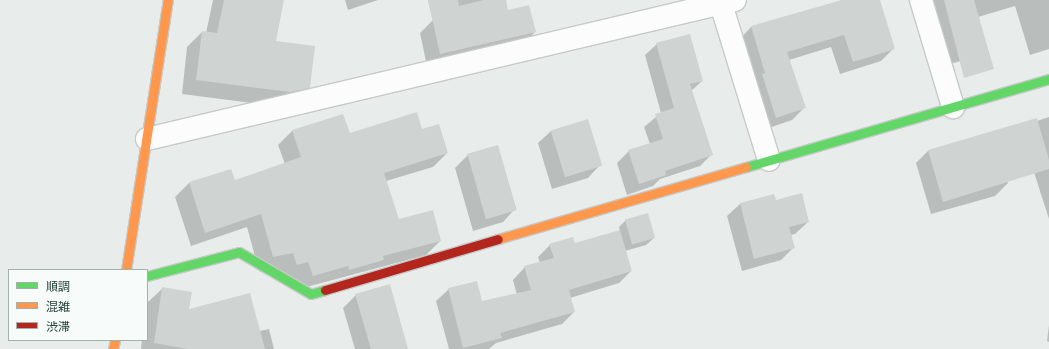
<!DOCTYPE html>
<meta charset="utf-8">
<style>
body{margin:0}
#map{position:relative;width:1049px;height:349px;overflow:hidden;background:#e8edeb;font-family:Roboto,"Noto Sans JP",sans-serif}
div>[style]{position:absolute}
.shadow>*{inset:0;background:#0003}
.building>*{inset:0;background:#cfd4d2;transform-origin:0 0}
.roads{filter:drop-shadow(1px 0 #c5cac8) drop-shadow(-1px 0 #c5cac8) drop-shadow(0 1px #c5cac8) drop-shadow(0 -1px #c5cac8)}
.street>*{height:22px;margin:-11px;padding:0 11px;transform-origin:11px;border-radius:11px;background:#fcfcfc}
.fast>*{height:9px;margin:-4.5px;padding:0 4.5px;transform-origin:4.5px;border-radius:4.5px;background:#63d668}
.slow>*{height:9px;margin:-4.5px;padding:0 4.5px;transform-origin:4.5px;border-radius:4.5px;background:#ff974d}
.jam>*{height:9px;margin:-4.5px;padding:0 4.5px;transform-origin:4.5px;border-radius:4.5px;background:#b3261e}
span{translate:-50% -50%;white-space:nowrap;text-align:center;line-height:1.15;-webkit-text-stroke:3px #f7fbf9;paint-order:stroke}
.legend{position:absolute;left:8px;top:269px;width:140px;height:72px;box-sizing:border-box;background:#f7fbf9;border:1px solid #a3b1ad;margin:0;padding:5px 7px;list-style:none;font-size:12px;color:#24423a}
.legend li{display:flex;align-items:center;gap:8px;height:20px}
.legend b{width:20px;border:1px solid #a3b1ad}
</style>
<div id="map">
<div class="shadow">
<div style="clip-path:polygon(213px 0,283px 0,275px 42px,309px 87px,294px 102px,275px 106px,182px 94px,187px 47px,202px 32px,206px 33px)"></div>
<div style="clip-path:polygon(345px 0,378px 0,348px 10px)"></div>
<div style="clip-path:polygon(428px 0,504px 0,507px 11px,535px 32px,522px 45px,427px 66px,420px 33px,433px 20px)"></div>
<div style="clip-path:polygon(843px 0,878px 0,894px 48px,881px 61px,840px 74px,831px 47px,789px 60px,805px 107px,792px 120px,763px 130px,739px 40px,751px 27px)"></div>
<div style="clip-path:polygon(928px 0,1049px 0,1049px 49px,1030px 55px,1015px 6px,978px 17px,973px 57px,944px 66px)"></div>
<div style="clip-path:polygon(657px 44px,702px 81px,691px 91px,711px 155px,700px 166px,660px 179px,653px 186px,627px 195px,617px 163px,629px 151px,650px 144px,644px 127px,661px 113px,645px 55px)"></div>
<div style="clip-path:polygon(1049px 117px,1049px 219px,1022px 135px,1037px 121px)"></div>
<div style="clip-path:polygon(422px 130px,447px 153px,433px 167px,386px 181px,398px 220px,440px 241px,426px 255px,299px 289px,259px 271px,247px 227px,191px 246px,175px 197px,189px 183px,231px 170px,235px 182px,285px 164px,278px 145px,292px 131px,349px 135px)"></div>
<div style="clip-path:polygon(551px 131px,600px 165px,588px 178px,552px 189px,538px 143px)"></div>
<div style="clip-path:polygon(993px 132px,1008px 183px,995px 196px,931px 214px,916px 163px,928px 151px)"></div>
<div style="clip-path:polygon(468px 155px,515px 209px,503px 222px,473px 231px,455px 168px)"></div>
<div style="clip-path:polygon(773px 195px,775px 201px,808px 222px,795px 234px,791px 235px,794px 247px,781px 260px,742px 271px,727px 216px,740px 204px)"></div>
<div style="clip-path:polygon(626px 220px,654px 238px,646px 245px,625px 251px,631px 271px,619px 283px,570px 298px,574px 312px,562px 324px,496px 343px,489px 349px,449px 349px,436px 301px,449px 289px,481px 302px,517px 295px,513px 280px,525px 267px,540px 263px,538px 257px,550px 245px,574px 244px,620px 231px,619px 227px)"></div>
<div style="clip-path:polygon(163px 288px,188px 311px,260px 331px,269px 329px,274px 349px,141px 349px,142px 340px,147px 340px,148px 302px)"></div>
<div style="clip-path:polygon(356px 295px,407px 349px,355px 349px,343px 308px)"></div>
<div style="clip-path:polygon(1049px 325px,1049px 342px,1047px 341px)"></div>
</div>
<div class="building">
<div style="clip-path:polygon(224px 0,284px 0,276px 41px,315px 46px,310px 88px,290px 92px,196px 80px,202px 31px,217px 33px)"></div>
<div style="clip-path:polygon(428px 0,458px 0,459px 6px,484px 0,506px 0,508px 10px,529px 5px,536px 32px,440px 54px)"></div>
<div style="clip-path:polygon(842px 0,880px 0,895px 49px,853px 62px,844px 35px,787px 52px,806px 108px,776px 118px,762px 74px,765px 73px,751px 26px)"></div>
<div style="clip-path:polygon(944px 0,974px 0,994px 69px,964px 78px)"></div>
<div style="clip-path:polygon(690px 34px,703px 81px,690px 84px,713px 155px,665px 171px,666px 175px,639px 184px,628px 150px,663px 139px,655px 114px,674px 108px,656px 43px)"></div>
<div style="clip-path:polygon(417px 112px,422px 129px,439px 124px,448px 153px,384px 173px,399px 219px,433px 210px,441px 241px,383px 256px,384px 260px,349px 270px,348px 266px,313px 276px,308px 262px,297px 265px,293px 253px,273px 257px,261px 214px,205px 233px,189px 182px,231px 169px,235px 180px,301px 157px,292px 130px,343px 114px,350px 133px)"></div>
<div style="clip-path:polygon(1037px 118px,1049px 160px,1049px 169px,943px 202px,928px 150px)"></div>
<div style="left:588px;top:119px;width:49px;height:39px;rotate:73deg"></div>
<div style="left:498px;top:145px;width:68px;height:32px;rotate:74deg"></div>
<div style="clip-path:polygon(802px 193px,809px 222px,789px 227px,795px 248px,754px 259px,740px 203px,774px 194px,776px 200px)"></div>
<div style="left:648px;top:213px;width:26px;height:24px;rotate:74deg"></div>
<div style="clip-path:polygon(620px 230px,632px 271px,569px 290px,575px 312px,500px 333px,502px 338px,463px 348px,448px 288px,477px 281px,482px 301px,531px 290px,524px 266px,554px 258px,549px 244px,573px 237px,575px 243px)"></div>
<div style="clip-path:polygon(390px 284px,408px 349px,371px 349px,355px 294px)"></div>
<div style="clip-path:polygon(162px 287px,192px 292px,189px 309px,250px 293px,265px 349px,188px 349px,154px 343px)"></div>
</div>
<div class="roads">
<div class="street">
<div style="left:921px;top:0;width:112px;rotate:73.3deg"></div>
<div style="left:721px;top:4px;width:163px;rotate:72.9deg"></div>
<div style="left:147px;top:139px;width:604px;rotate:-13.3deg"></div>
</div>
<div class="fast">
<div style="left:746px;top:167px;width:316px;rotate:-16.2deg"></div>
<div style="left:147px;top:276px;width:95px;rotate:-14.6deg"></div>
<div style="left:239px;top:252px;width:83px;rotate:30.3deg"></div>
<div style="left:311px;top:294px;width:15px;rotate:-16deg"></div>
</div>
<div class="slow">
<div style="left:498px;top:239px;width:258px;rotate:-16.2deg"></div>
<div style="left:126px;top:270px;width:273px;rotate:-81.2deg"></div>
<div style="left:113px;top:349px;width:9px;rotate:-77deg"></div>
</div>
<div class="jam">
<div style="left:325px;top:290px;width:180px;rotate:-16.4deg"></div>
</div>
</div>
<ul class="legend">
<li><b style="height:5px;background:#63d668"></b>順調</li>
<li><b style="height:5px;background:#ff974d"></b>混雑</li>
<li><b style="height:5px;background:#b3261e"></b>渋滞</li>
</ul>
</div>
